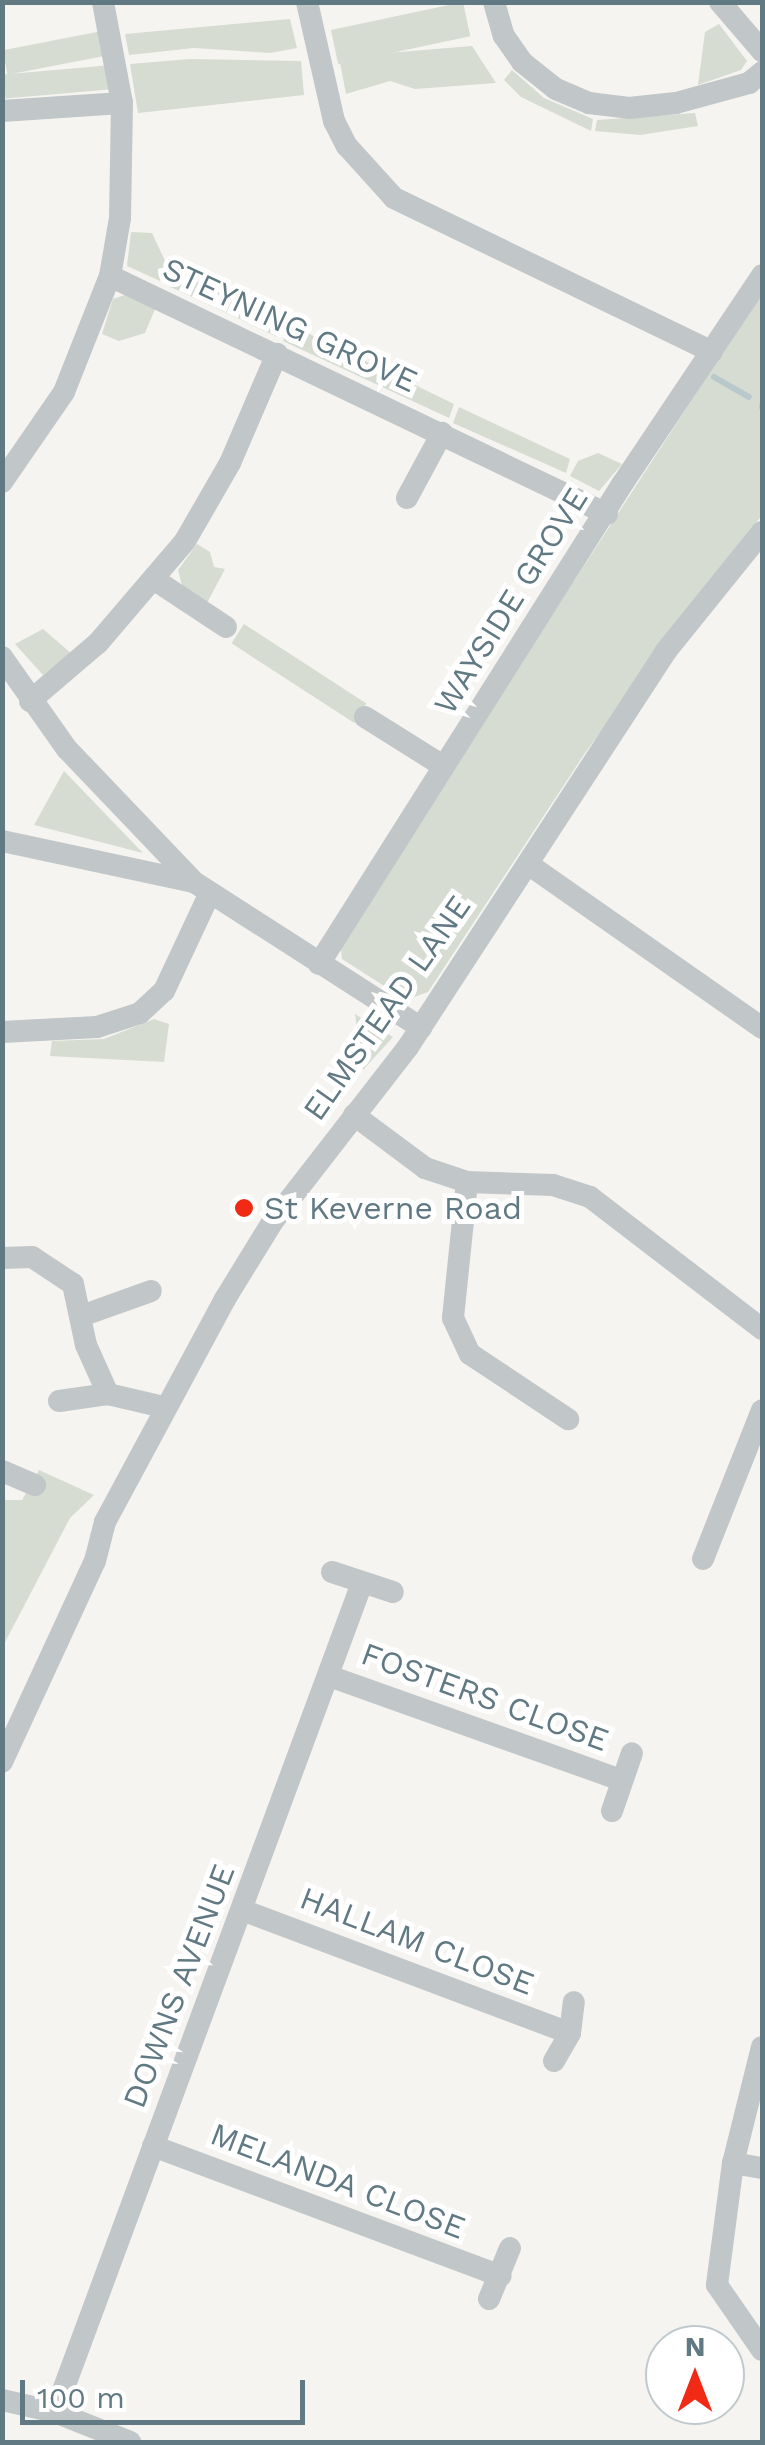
<!DOCTYPE html>
<style>
body{margin:0}
#map{position:relative;width:765px;height:2445px;overflow:hidden;background:#f5f4f0;font-family:"Work Sans",sans-serif}
div>[style]{position:absolute}
.green>*{inset:0;background:#d6dcd1;transform-origin:0 0}
.stream>*{height:6px;margin:-3px;padding:0 3px;transform-origin:3px;border-radius:3px;background:#b8c8cb}
.minor>*{height:22px;margin:-11px;padding:0 11px;transform-origin:11px;border-radius:11px;background:#c1c6c8}
.dots>*{width:28px;height:28px;translate:-50% -50%;box-sizing:border-box;border:5px solid #fff;border-radius:50%}
span{translate:-50% -50%;white-space:nowrap;text-align:center;line-height:1.15;-webkit-text-stroke:10px #fff;paint-order:stroke}
.street-label{font-size:32px;color:#617983}
.poi-label{font-size:32px;color:#617983}
.left{translate:0 -50%;text-align:left}
.frame{position:absolute;inset:0;border:5px solid #617983;pointer-events:none}
.north{position:absolute;left:645px;top:2325px;width:100px;height:100px;box-sizing:border-box;background:#fff;border:2px solid #c0c9cd;border-radius:50%;rotate:0deg;font-size:28px;font-weight:700;line-height:40px;text-align:center;color:#617983}
.north::after{content:'';display:block;margin:auto;width:35px;height:45px;background:#f02a15;clip-path:polygon(50% 0,100% 100%,50% 72%,0 100%)}
.scale{position:absolute;left:20px;top:2380px;width:285px;height:45px;box-sizing:border-box;border:5px solid #617983;border-top:0;padding-left:12px;font-size:30px;line-height:35px;white-space:nowrap;color:#617983;-webkit-text-stroke:8px #fff;paint-order:stroke}
</style>
<div id="map">
<div class="green">
<div style="left:463px;top:2px;width:35px;height:135px;rotate:78deg"></div>
<div style="clip-path:polygon(290px 19px,297px 48px,270px 53px,194px 48px,129px 55px,125px 34px)"></div>
<div style="clip-path:polygon(719px 24px,747px 61px,741px 70px,698px 85px,705px 32px)"></div>
<div style="left:102px;top:31px;width:25px;height:101px;rotate:79deg"></div>
<div style="clip-path:polygon(472px 46px,496px 83px,415px 89px,390px 81px,346px 94px,339px 57px)"></div>
<div style="clip-path:polygon(189px 59px,301px 61px,304px 95px,138px 113px,130px 64px)"></div>
<div style="left:112px;top:65px;width:24px;height:109px;rotate:85deg"></div>
<div style="clip-path:polygon(512px 70px,544px 98px,593px 119px,591px 131px,521px 97px,504px 80px)"></div>
<div style="clip-path:polygon(695px 113px,698px 126px,640px 135px,595px 131px,597px 120px)"></div>
<div style="clip-path:polygon(131px 232px,152px 233px,166px 263px,160px 281px,127px 266px)"></div>
<div style="left:172px;top:270px;width:123px;height:16px;rotate:25deg"></div>
<div style="clip-path:polygon(762px 292px,762px 515px,585px 753px,428px 992px,406px 1000px,342px 959px,340px 941px)"></div>
<div style="clip-path:polygon(125px 295px,155px 309px,145px 333px,119px 341px,102px 334px,113px 299px)"></div>
<div style="clip-path:polygon(291px 325px,454px 404px,449px 418px,283px 341px)"></div>
<div style="clip-path:polygon(459px 407px,570px 459px,566px 473px,453px 423px)"></div>
<div style="clip-path:polygon(598px 453px,622px 464px,599px 491px,570px 476px,578px 461px)"></div>
<div style="clip-path:polygon(197px 544px,210px 552px,214px 567px,225px 569px,207px 603px,182px 586px,178px 570px)"></div>
<div style="left:244px;top:624px;width:146px;height:23px;rotate:33deg"></div>
<div style="clip-path:polygon(43px 629px,72px 654px,43px 675px,15px 644px)"></div>
<div style="clip-path:polygon(64px 771px,143px 853px,34px 825px)"></div>
<div style="clip-path:polygon(355px 1014px,393px 1037px,363px 1070px,359px 1039px)"></div>
<div style="clip-path:polygon(154px 1019px,169px 1024px,164px 1062px,50px 1056px,52px 1041px,104px 1039px)"></div>
<div style="clip-path:polygon(39px 1470px,94px 1495px,70px 1518px,3px 1646px,3px 1500px,22px 1500px)"></div>
</div>
<div class="stream">
<div style="left:714px;top:377px;width:40px;rotate:29.7deg"></div>
<div style="left:762px;top:406px;width:1px;rotate:90deg"></div>
</div>
<div class="minor">
<div style="left:307px;top:2px;width:122px;rotate:77.2deg"></div>
<div style="left:334px;top:121px;width:28px;rotate:63deg"></div>
<div style="left:347px;top:146px;width:70px;rotate:47.9deg"></div>
<div style="left:394px;top:198px;width:353px;rotate:25.8deg"></div>
<div style="left:494px;top:2px;width:35px;rotate:74deg"></div>
<div style="left:504px;top:36px;width:32px;rotate:55deg"></div>
<div style="left:522px;top:62px;width:43px;rotate:38.5deg"></div>
<div style="left:556px;top:89px;width:36px;rotate:23deg"></div>
<div style="left:589px;top:103px;width:40px;rotate:7.1deg"></div>
<div style="left:629px;top:108px;width:47px;rotate:-6.1deg"></div>
<div style="left:676px;top:103px;width:76px;rotate:-15.3deg"></div>
<div style="left:749px;top:83px;width:17px;rotate:-40deg"></div>
<div style="left:720px;top:2px;width:65px;rotate:49.4deg"></div>
<div style="left:2px;top:111px;width:120px;rotate:-3.8deg"></div>
<div style="left:110px;top:276px;width:551px;rotate:25.59deg"></div>
<div style="left:2px;top:482px;width:109px;rotate:-55.4deg"></div>
<div style="left:64px;top:392px;width:125px;rotate:-68.4deg"></div>
<div style="left:110px;top:276px;width:59px;rotate:-80.2deg"></div>
<div style="left:120px;top:218px;width:115px;rotate:-89deg"></div>
<div style="left:122px;top:103px;width:103px;rotate:-100.7deg"></div>
<div style="left:407px;top:498px;width:74px;rotate:-61.7deg"></div>
<div style="left:155px;top:580px;width:85px;rotate:33.5deg"></div>
<div style="left:2px;top:657px;width:113px;rotate:54.8deg"></div>
<div style="left:67px;top:749px;width:184px;rotate:46.3deg"></div>
<div style="left:194px;top:882px;width:270px;rotate:32.7deg"></div>
<div style="left:30px;top:701px;width:89px;rotate:-40.5deg"></div>
<div style="left:98px;top:643px;width:134px;rotate:-49.5deg"></div>
<div style="left:185px;top:541px;width:90px;rotate:-60deg"></div>
<div style="left:230px;top:463px;width:119px;rotate:-66.7deg"></div>
<div style="left:365px;top:717px;width:92px;rotate:32.1deg"></div>
<div style="left:2px;top:841px;width:196px;rotate:12.1deg"></div>
<div style="left:528px;top:864px;width:286px;rotate:35deg"></div>
<div style="left:319px;top:964px;width:569px;rotate:-57.71deg"></div>
<div style="left:623px;top:483px;width:250px;rotate:-56.2deg"></div>
<div style="left:2px;top:1032px;width:95px;rotate:-3deg"></div>
<div style="left:97px;top:1027px;width:45px;rotate:-18deg"></div>
<div style="left:140px;top:1013px;width:33px;rotate:-43deg"></div>
<div style="left:164px;top:991px;width:108px;rotate:-64.9deg"></div>
<div style="left:354px;top:1115px;width:89px;rotate:36.7deg"></div>
<div style="left:425px;top:1168px;width:44px;rotate:18.4deg"></div>
<div style="left:467px;top:1182px;width:86px;rotate:2deg"></div>
<div style="left:553px;top:1185px;width:39px;rotate:18deg"></div>
<div style="left:590px;top:1197px;width:217px;rotate:37.5deg"></div>
<div style="left:467px;top:1182px;width:137px;rotate:95.9deg"></div>
<div style="left:453px;top:1318px;width:40px;rotate:65deg"></div>
<div style="left:470px;top:1354px;width:118px;rotate:33.6deg"></div>
<div style="left:2px;top:1258px;width:30px;rotate:-2deg"></div>
<div style="left:32px;top:1257px;width:49px;rotate:33.4deg"></div>
<div style="left:73px;top:1284px;width:62px;rotate:78deg"></div>
<div style="left:86px;top:1345px;width:54px;rotate:65.8deg"></div>
<div style="left:108px;top:1394px;width:57px;rotate:13.1deg"></div>
<div style="left:84px;top:1315px;width:71px;rotate:-19.7deg"></div>
<div style="left:59px;top:1401px;width:49px;rotate:-8.1deg"></div>
<div style="left:2px;top:1471px;width:36px;rotate:23deg"></div>
<div style="left:703px;top:1559px;width:160px;rotate:-68.4deg"></div>
<div style="left:332px;top:1572px;width:64px;rotate:18.2deg"></div>
<div style="left:329px;top:1676px;width:308px;rotate:19.6deg"></div>
<div style="left:2px;top:1762px;width:221px;rotate:-65.2deg"></div>
<div style="left:95px;top:1561px;width:40px;rotate:-75.6deg"></div>
<div style="left:105px;top:1522px;width:253px;rotate:-61.7deg"></div>
<div style="left:225px;top:1299px;width:92px;rotate:-58.4deg"></div>
<div style="left:273px;top:1221px;width:220px;rotate:-52.2deg"></div>
<div style="left:408px;top:1047px;width:473px;rotate:-56.9deg"></div>
<div style="left:666px;top:651px;width:153px;rotate:-51.1deg"></div>
<div style="left:612px;top:1811px;width:61px;rotate:-71deg"></div>
<div style="left:242px;top:1910px;width:350px;rotate:20.6deg"></div>
<div style="left:762px;top:2047px;width:120px;rotate:104deg"></div>
<div style="left:733px;top:2163px;width:123px;rotate:97.5deg"></div>
<div style="left:717px;top:2285px;width:79px;rotate:55.3deg"></div>
<div style="left:554px;top:2061px;width:32px;rotate:-60deg"></div>
<div style="left:570px;top:2033px;width:31px;rotate:-83deg"></div>
<div style="left:153px;top:2146px;width:371px;rotate:20.5deg"></div>
<div style="left:733px;top:2163px;width:29px;rotate:10deg"></div>
<div style="left:489px;top:2299px;width:55px;rotate:-67.6deg"></div>
<div style="left:2px;top:2400px;width:54px;rotate:12.8deg"></div>
<div style="left:55px;top:2412px;width:81px;rotate:21.8deg"></div>
<div style="left:55px;top:2412px;width:884px;rotate:-69.68deg"></div>
</div>
<div class="dots">
<div style="left:244px;top:1208px;background:#f02a15"></div>
</div>
<div class="street-label">
<span style="left:290px;top:325px;rotate:25deg">STEYNING GROVE</span>
<span style="left:511px;top:601px;rotate:-58deg">WAYSIDE GROVE</span>
<span style="left:387px;top:1008px;rotate:-55deg">ELMSTEAD LANE</span>
<span style="left:485px;top:1697px;rotate:20deg">FOSTERS CLOSE</span>
<span style="left:417px;top:1941px;rotate:21deg">HALLAM CLOSE</span>
<span style="left:179px;top:1986px;rotate:-69deg">DOWNS AVENUE</span>
<span style="left:338px;top:2181px;rotate:21deg">MELANDA CLOSE</span>
</div>
<div class="poi-label">
<span class="left" style="left:264px;top:1208px">St Keverne Road</span>
</div>
<div class="frame"></div>
<div class="north">N</div>
<div class="scale">100 m</div>
</div>
